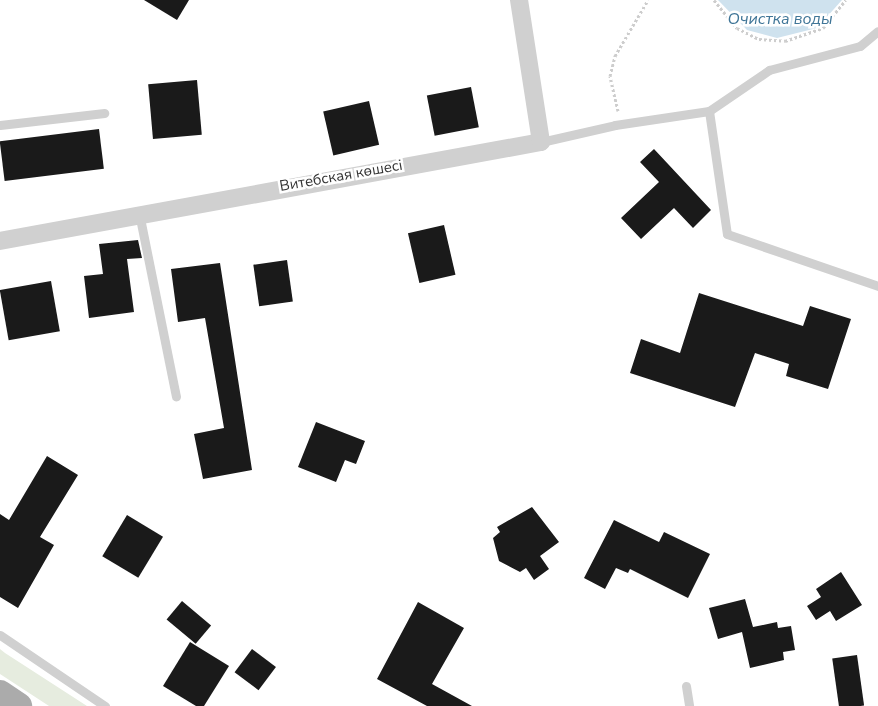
<!DOCTYPE html>
<meta charset="utf-8">
<style>
body{margin:0}
#map{position:relative;width:878px;height:706px;overflow:hidden;background:#fff;font-family:"Nunito Sans",sans-serif}
div>[style]{position:absolute}
.green>*{inset:0;background:#e6ecdf}
.water>*{inset:0;background:#cfe2ee}
.building>*{inset:0;background:#1a1a1a;transform-origin:0 0}
.path>*{height:3px;margin-top:-1.5px;transform-origin:0;background:repeating-linear-gradient(90deg,#cdcdcd 0 2.5px,transparent 0 5px)}
.service>*{height:9px;margin:-4.5px;padding:0 4.5px;transform-origin:4.5px;border-radius:4.5px;background:#d0d0d0}
.minor>*{height:18px;margin:-9px;padding:0 9px;transform-origin:9px;border-radius:9px;background:#d0d0d0}
.primary>*{height:28px;margin:-14px;padding:0 14px;transform-origin:14px;border-radius:14px;background:#ababab}
span{translate:-50% -50%;white-space:nowrap;text-align:center;line-height:1.15;-webkit-text-stroke:5px #fff;paint-order:stroke}
.street-label{font-size:15px;color:#333}
.water-label{font-size:16px;color:#3f7597;font-style:italic}
</style>
<div id="map">
<div class="green">
<div style="clip-path:polygon(0 649px,5px 653px,87px 706px,49px 706px,0 674px)"></div>
</div>
<div class="water">
<div style="clip-path:polygon(718px 0,842px 0,817px 28px,777px 38px,747px 30px)"></div>
</div>
<div class="building">
<div style="clip-path:polygon(144px 0,189px 0,177px 20px)"></div>
<div style="left:197px;top:80px;width:55px;height:49px;rotate:85deg"></div>
<div style="left:471px;top:87px;width:41px;height:45px;rotate:79deg"></div>
<div style="left:369px;top:101px;width:45px;height:47px;rotate:77deg"></div>
<div style="left:99px;top:129px;width:40px;height:100px;rotate:83deg"></div>
<div style="clip-path:polygon(654px 149px,711px 210px,693px 228px,674px 208px,641px 239px,621px 218px,659px 182px,640px 162px)"></div>
<div style="left:444px;top:225px;width:51px;height:37px;rotate:77deg"></div>
<div style="clip-path:polygon(138px 240px,142px 258px,127px 259px,134px 312px,89px 318px,84px 276px,103px 274px,99px 244px)"></div>
<div style="left:287px;top:260px;width:42px;height:34px;rotate:82deg"></div>
<div style="clip-path:polygon(220px 263px,252px 470px,203px 479px,194px 434px,224px 428px,205px 318px,178px 322px,171px 269px)"></div>
<div style="left:51px;top:281px;width:51px;height:52px;rotate:80deg"></div>
<div style="clip-path:polygon(699px 293px,803px 326px,810px 306px,851px 319px,828px 389px,786px 376px,789px 364px,755px 353px,735px 407px,630px 373px,641px 339px,680px 353px)"></div>
<div style="clip-path:polygon(316px 422px,365px 441px,356px 464px,345px 460px,336px 482px,298px 467px)"></div>
<div style="clip-path:polygon(47px 456px,78px 475px,40px 537px,54px 545px,18px 608px,0 597px,0 514px,9px 520px)"></div>
<div style="clip-path:polygon(532px 507px,559px 542px,540px 556px,549px 569px,534px 580px,526px 568px,520px 572px,499px 561px,493px 538px,500px 532px,497px 527px)"></div>
<div style="left:127px;top:515px;width:42px;height:48px;rotate:31deg"></div>
<div style="clip-path:polygon(614px 520px,659px 542px,664px 532px,710px 554px,688px 598px,630px 569px,628px 573px,616px 568px,605px 589px,584px 578px)"></div>
<div style="clip-path:polygon(841px 572px,862px 605px,836px 621px,830px 611px,816px 620px,807px 606px,821px 597px,816px 589px)"></div>
<div style="clip-path:polygon(745px 599px,753px 627px,777px 622px,778px 628px,791px 626px,795px 650px,783px 652px,784px 660px,750px 668px,742px 632px,718px 639px,709px 608px)"></div>
<div style="left:182px;top:601px;width:38px;height:24px;rotate:40deg"></div>
<div style="clip-path:polygon(418px 602px,464px 628px,432px 684px,472px 706px,427px 706px,377px 679px)"></div>
<div style="clip-path:polygon(190px 642px,229px 666px,204px 706px,196px 706px,163px 686px)"></div>
<div style="left:252px;top:649px;width:30px;height:29px;rotate:37deg"></div>
<div style="left:857px;top:655px;width:51px;height:25px;rotate:82deg"></div>
</div>
<div class="path">
<div style="left:714px;top:0;width:36px;rotate:51deg"></div>
<div style="left:737px;top:28px;width:25px;rotate:27deg"></div>
<div style="left:759px;top:39px;width:26px;rotate:4deg"></div>
<div style="left:785px;top:41px;width:40px;rotate:-18.9deg"></div>
<div style="left:823px;top:28px;width:36px;rotate:-51deg"></div>
<div style="left:618px;top:111px;width:36px;rotate:-103deg"></div>
<div style="left:610px;top:76px;width:21px;rotate:-76deg"></div>
<div style="left:615px;top:56px;width:65px;rotate:-59.5deg"></div>
</div>
<div class="service">
<div style="left:709px;top:111px;width:124px;rotate:81.7deg"></div>
<div style="left:727px;top:234px;width:160px;rotate:19deg"></div>
<div style="left:0;top:125px;width:105px;rotate:-6.6deg"></div>
<div style="left:541px;top:142px;width:76px;rotate:-12.9deg"></div>
<div style="left:615px;top:125px;width:95px;rotate:-8.5deg"></div>
<div style="left:709px;top:111px;width:73px;rotate:-34.3deg"></div>
<div style="left:769px;top:70px;width:94px;rotate:-14.8deg"></div>
<div style="left:860px;top:46px;width:23px;rotate:-40deg"></div>
<div style="left:140px;top:218px;width:182px;rotate:78.6deg"></div>
<div style="left:0;top:635px;width:127px;rotate:34.1deg"></div>
<div style="left:686px;top:686px;width:20px;rotate:81deg"></div>
</div>
<div class="minor">
<div style="left:0;top:241px;width:550px;rotate:-10.37deg"></div>
<div style="left:541px;top:142px;width:144px;rotate:-98.8deg"></div>
</div>
<div class="primary">
<div style="left:0;top:694px;width:22px;rotate:34deg"></div>
</div>
<div class="street-label">
<span style="left:341px;top:176px;rotate:-10deg">Витебская көшесі</span>
</div>
<div class="water-label">
<span style="left:780px;top:19px">Очистка воды</span>
</div>
</div>
